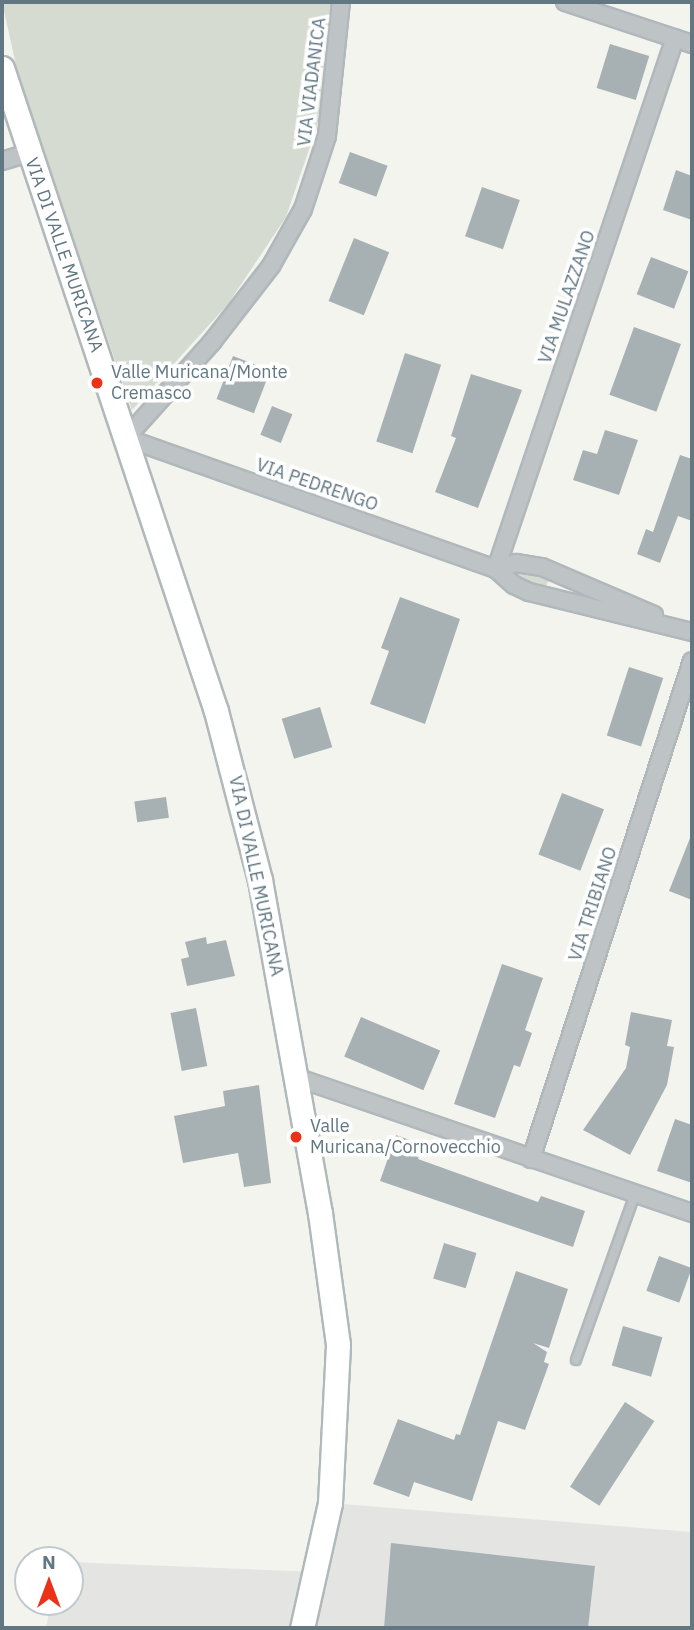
<!DOCTYPE html>
<style>
body{margin:0}
#map{position:relative;width:694px;height:1630px;overflow:hidden;background:#f4f4ef;font-family:"IBM Plex Sans",sans-serif}
div>[style]{position:absolute}
.built>*{inset:0;background:#e4e5e3}
.green>*{inset:0;background:#d5dbd0}
.building>*{inset:0;background:#a7b1b4;transform-origin:0 0}
.roads{filter:drop-shadow(2px 0 #b1b8bb) drop-shadow(-2px 0 #b1b8bb) drop-shadow(0 2px #b1b8bb) drop-shadow(0 -2px #b1b8bb)}
.lane>*{height:8px;margin:-4px;padding:0 4px;transform-origin:4px;border-radius:4px;background:#bec4c6}
.street>*{height:16px;margin:-8px;padding:0 8px;transform-origin:8px;border-radius:8px;background:#bec4c6}
.secondary>*{height:23px;margin:-11.5px;padding:0 11.5px;transform-origin:11.5px;border-radius:11.5px;background:#fff}
.dots>*{width:19px;height:19px;translate:-50% -50%;box-sizing:border-box;border:4px solid #fff;border-radius:50%}
span{translate:-50% -50%;white-space:nowrap;text-align:center;line-height:1.15;-webkit-text-stroke:7px #fff;paint-order:stroke}
.street-label{font-size:18px;color:#617782}
.poi-label{font-size:18px;color:#617782}
.left{translate:0 -50%;text-align:left}
.frame{position:absolute;inset:0;border:4px solid #617782;pointer-events:none}
.north{position:absolute;left:14px;top:1546px;width:70px;height:70px;box-sizing:border-box;background:#fff;border:2px solid #c0c9cd;border-radius:50%;rotate:0deg;font-size:19px;font-weight:700;line-height:28px;text-align:center;color:#617782}
.north::after{content:'';display:block;margin:auto;width:24px;height:32px;background:#eb3219;clip-path:polygon(50% 0,100% 100%,50% 72%,0 100%)}
</style>
<div id="map">
<div class="built">
<div style="clip-path:polygon(330px 1503px,692px 1532px,692px 1628px,46px 1628px,51px 1602px,70px 1602px,70px 1562px,316px 1572px)"></div>
</div>
<div class="green">
<div style="clip-path:polygon(2px 2px,331px 2px,318px 123px,286px 217px,228px 304px,132px 410px,20px 83px)"></div>
<div style="clip-path:polygon(516px 566px,550px 577px,544px 591px,533px 590px,511px 573px)"></div>
</div>
<div class="building">
<div style="left:610px;top:44px;width:41px;height:46px;rotate:17deg"></div>
<div style="left:350px;top:152px;width:40px;height:33px;rotate:20deg"></div>
<div style="clip-path:polygon(676px 170px,692px 176px,692px 220px,663px 210px)"></div>
<div style="left:482px;top:187px;width:40px;height:52px;rotate:19deg"></div>
<div style="left:354px;top:238px;width:38px;height:68px;rotate:22deg"></div>
<div style="left:651px;top:257px;width:40px;height:40px;rotate:21deg"></div>
<div style="left:634px;top:327px;width:50px;height:72px;rotate:20deg"></div>
<div style="left:405px;top:353px;width:38px;height:93px;rotate:18deg"></div>
<div style="left:233px;top:356px;width:40px;height:46px;rotate:21deg"></div>
<div style="clip-path:polygon(471px 374px,522px 390px,478px 508px,435px 492px,456px 438px,451px 436px)"></div>
<div style="left:272px;top:406px;width:22px;height:31px;rotate:22deg"></div>
<div style="clip-path:polygon(605px 430px,638px 440px,619px 495px,573px 480px,583px 450px,597px 454px)"></div>
<div style="clip-path:polygon(680px 455px,692px 459px,692px 521px,678px 516px,660px 563px,637px 554px,646px 529px,653px 532px)"></div>
<div style="clip-path:polygon(400px 597px,460px 619px,425px 724px,370px 704px,389px 651px,381px 648px)"></div>
<div style="left:629px;top:667px;width:36px;height:72px;rotate:18deg"></div>
<div style="left:320px;top:707px;width:42px;height:40px;rotate:73deg"></div>
<div style="left:562px;top:793px;width:45px;height:66px;rotate:21deg"></div>
<div style="left:166px;top:797px;width:21px;height:32px;rotate:82deg"></div>
<div style="clip-path:polygon(692px 833px,692px 900px,669px 891px)"></div>
<div style="clip-path:polygon(206px 937px,207px 944px,226px 940px,235px 976px,187px 986px,181px 959px,189px 957px,185px 942px)"></div>
<div style="clip-path:polygon(502px 964px,543px 978px,525px 1030px,532px 1033px,520px 1067px,514px 1065px,495px 1118px,454px 1104px)"></div>
<div style="left:196px;top:1008px;width:59px;height:26px;rotate:79deg"></div>
<div style="clip-path:polygon(631px 1012px,672px 1020px,667px 1046px,674px 1047px,667px 1085px,630px 1155px,583px 1130px,626px 1068px,630px 1047px,625px 1045px)"></div>
<div style="left:361px;top:1017px;width:86px;height:43px;rotate:23deg"></div>
<div style="clip-path:polygon(259px 1085px,271px 1183px,244px 1187px,238px 1153px,183px 1163px,174px 1116px,225px 1106px,223px 1091px)"></div>
<div style="clip-path:polygon(675px 1119px,692px 1125px,692px 1183px,657px 1171px)"></div>
<div style="clip-path:polygon(396px 1135px,423px 1145px,418px 1159px,538px 1202px,541px 1196px,585px 1211px,573px 1247px,380px 1181px)"></div>
<div style="left:444px;top:1243px;width:34px;height:37px;rotate:17deg"></div>
<div style="left:659px;top:1256px;width:35px;height:37px;rotate:20deg"></div>
<div style="clip-path:polygon(516px 1271px,568px 1289px,549px 1348px,533px 1343px,547px 1352px,544px 1362px,549px 1364px,525px 1430px,498px 1421px,472px 1501px,414px 1482px,409px 1497px,373px 1484px,398px 1419px,454px 1440px,456px 1434px,460px 1435px)"></div>
<div style="left:623px;top:1326px;width:41px;height:41px;rotate:16deg"></div>
<div style="left:625px;top:1402px;width:35px;height:101px;rotate:33deg"></div>
<div style="clip-path:polygon(391px 1543px,595px 1566px,588px 1628px,384px 1628px)"></div>
</div>
<div class="roads">
<div class="lane">
<div style="left:576px;top:1360px;width:176px;rotate:-70.4deg"></div>
</div>
<div class="street">
<div style="left:341px;top:2px;width:135px;rotate:96deg"></div>
<div style="left:327px;top:136px;width:77px;rotate:108.2deg"></div>
<div style="left:303px;top:209px;width:65px;rotate:119.3deg"></div>
<div style="left:271px;top:266px;width:96px;rotate:127.8deg"></div>
<div style="left:212px;top:342px;width:129px;rotate:131.9deg"></div>
<div style="left:126px;top:438px;width:393px;rotate:19.5deg"></div>
<div style="left:496px;top:569px;width:24px;rotate:42deg"></div>
<div style="left:514px;top:585px;width:17px;rotate:25deg"></div>
<div style="left:529px;top:592px;width:168px;rotate:13.8deg"></div>
<div style="left:565px;top:2px;width:134px;rotate:18.3deg"></div>
<div style="left:2px;top:161px;width:28px;rotate:-17deg"></div>
<div style="left:496px;top:569px;width:560px;rotate:-71.37deg"></div>
<div style="left:496px;top:569px;width:21px;rotate:-17deg"></div>
<div style="left:516px;top:563px;width:26px;rotate:9deg"></div>
<div style="left:542px;top:567px;width:122px;rotate:23.2deg"></div>
<div style="left:295px;top:1077px;width:420px;rotate:18.9deg"></div>
<div style="left:531px;top:1159px;width:523px;rotate:-72.08deg"></div>
</div>
<div class="secondary">
<div style="left:2px;top:68px;width:678px;rotate:71.59deg"></div>
<div style="left:216px;top:711px;width:175px;rotate:75.4deg"></div>
<div style="left:260px;top:880px;width:338px;rotate:79.8deg"></div>
<div style="left:320px;top:1213px;width:133px;rotate:82.2deg"></div>
<div style="left:338px;top:1345px;width:158px;rotate:92.9deg"></div>
<div style="left:330px;top:1503px;width:128px;rotate:102.6deg"></div>
</div>
</div>
<div class="dots">
<div style="left:97px;top:383px;background:#eb3219"></div>
<div style="left:296px;top:1137px;background:#eb3219"></div>
</div>
<div class="street-label">
<span style="left:312px;top:82px;rotate:-83deg">VIA VIADANICA</span>
<span style="left:64px;top:255px;rotate:71deg">VIA DI VALLE MURICANA</span>
<span style="left:567px;top:297px;rotate:-71deg">VIA MULAZZANO</span>
<span style="left:317px;top:485px;rotate:19deg">VIA PEDRENGO</span>
<span style="left:256px;top:876px;rotate:78deg">VIA DI VALLE MURICANA</span>
<span style="left:593px;top:904px;rotate:-72deg">VIA TRIBIANO</span>
</div>
<div class="poi-label">
<span class="left" style="left:111px;top:383px">Valle Muricana/Monte<br>Cremasco</span>
<span class="left" style="left:310px;top:1137px">Valle<br>Muricana/Cornovecchio</span>
</div>
<div class="frame"></div>
<div class="north">N</div>
</div>
